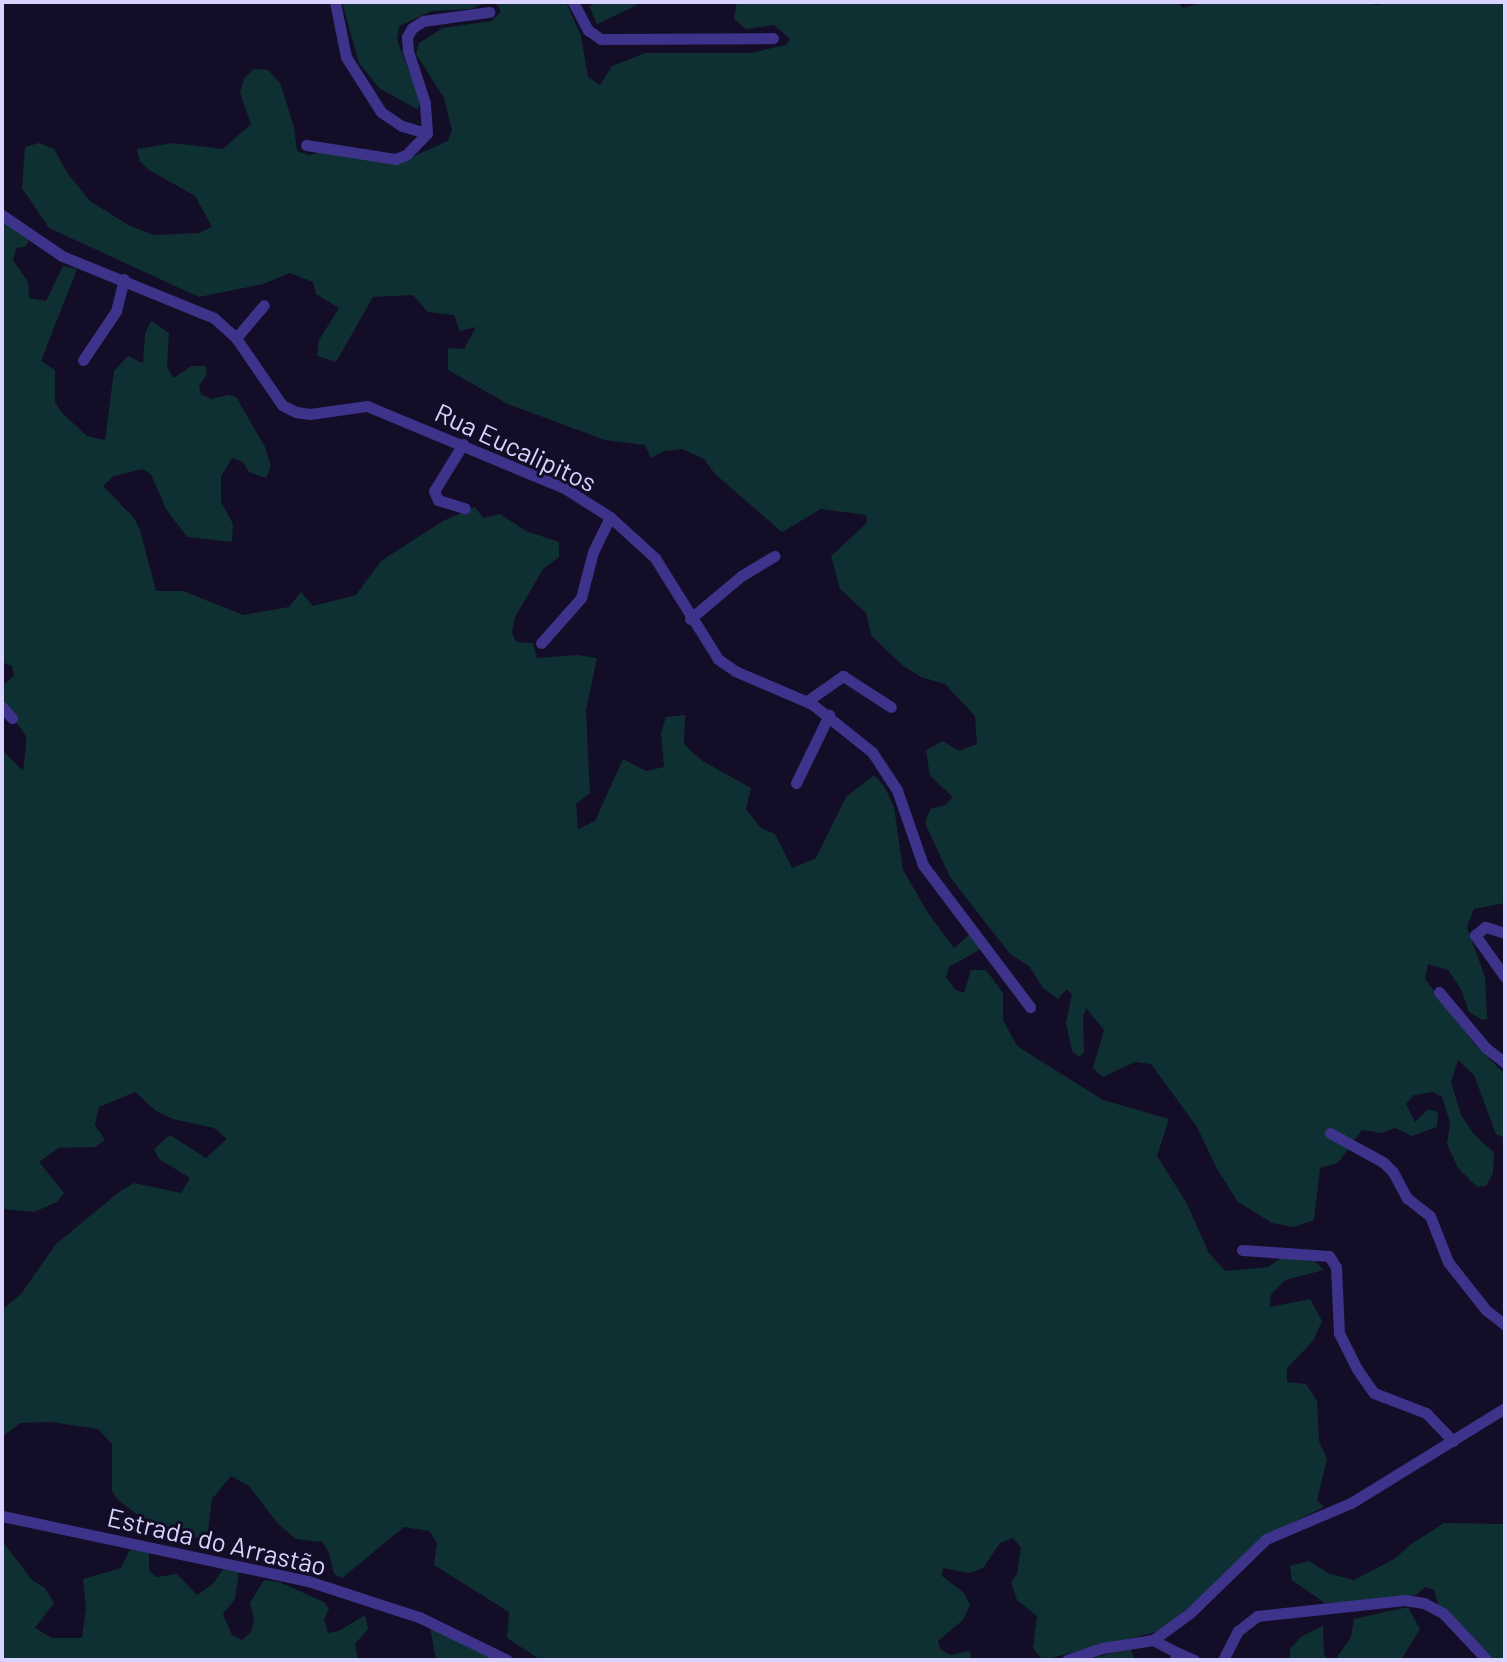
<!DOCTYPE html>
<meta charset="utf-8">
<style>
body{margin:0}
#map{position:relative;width:1507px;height:1662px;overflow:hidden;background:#130d27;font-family:Barlow,sans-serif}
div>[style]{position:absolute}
.green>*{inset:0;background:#0f3032}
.minor>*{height:11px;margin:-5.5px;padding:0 5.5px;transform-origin:5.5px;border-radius:5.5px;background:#3d338a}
span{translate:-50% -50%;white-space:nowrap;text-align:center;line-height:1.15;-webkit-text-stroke:6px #130d27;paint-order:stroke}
.street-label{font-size:26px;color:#dbd3ff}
.frame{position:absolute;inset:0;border:4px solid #dbd3ff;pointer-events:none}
</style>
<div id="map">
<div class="green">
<div style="clip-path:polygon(342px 2px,487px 2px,471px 9px,432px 11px,399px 26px,397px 40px,421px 103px,417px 109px,379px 88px,359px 63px)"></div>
<div style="clip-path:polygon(490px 2px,566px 2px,581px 36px,588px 77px,600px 85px,612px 66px,645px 53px,750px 53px,786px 45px,790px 39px,774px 25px,746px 29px,734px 19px,737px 2px,1178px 2px,1183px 8px,1203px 2px,1366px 2px,1376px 5px,1390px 2px,1505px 2px,1505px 903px,1474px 909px,1467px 927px,1485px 977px,1487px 1019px,1482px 1020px,1469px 1012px,1461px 989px,1448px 970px,1428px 964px,1425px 979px,1476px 1046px,1505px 1074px,1505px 1138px,1496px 1134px,1474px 1075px,1458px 1060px,1451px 1082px,1461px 1115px,1473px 1133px,1494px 1153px,1493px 1173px,1486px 1186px,1477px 1187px,1458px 1168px,1447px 1144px,1450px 1122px,1442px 1097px,1433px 1092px,1414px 1095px,1406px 1104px,1415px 1122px,1428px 1109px,1438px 1112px,1437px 1127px,1412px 1136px,1395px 1128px,1382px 1133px,1362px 1130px,1338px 1163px,1320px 1168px,1314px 1220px,1294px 1227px,1272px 1223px,1238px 1202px,1217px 1169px,1197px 1127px,1151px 1064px,1135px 1062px,1103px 1077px,1093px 1068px,1104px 1030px,1086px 1008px,1083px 1017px,1084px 1052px,1079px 1057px,1072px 1051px,1066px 1023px,1072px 994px,1067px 989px,1058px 999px,1043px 988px,1029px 966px,1010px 954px,950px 877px,925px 823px,930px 809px,945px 805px,953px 797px,930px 776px,926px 750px,943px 741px,959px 751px,977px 744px,975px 716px,945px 684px,921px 677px,902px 665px,871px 635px,866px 613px,840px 589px,831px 556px,867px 523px,866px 515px,821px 509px,782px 532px,715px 474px,704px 459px,682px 449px,664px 451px,651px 458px,645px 445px,605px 440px,508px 404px,448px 370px,448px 348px,464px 349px,476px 327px,460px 331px,454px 315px,428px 312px,413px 295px,373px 297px,336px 362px,317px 356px,319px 340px,339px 308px,316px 294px,313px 282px,290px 273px,263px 284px,199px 297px,49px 228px,22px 188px,25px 147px,39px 143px,54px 149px,68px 174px,90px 201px,130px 226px,154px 235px,199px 233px,212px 227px,195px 196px,149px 170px,140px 161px,137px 149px,173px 143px,223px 149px,251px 124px,240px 93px,244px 79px,253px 69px,268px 70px,280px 83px,294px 127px,297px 151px,309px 155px,322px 152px,403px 161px,448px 141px,452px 130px,444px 98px,416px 54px,419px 43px,443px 28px,491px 21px,501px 12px,498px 5px)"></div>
<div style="clip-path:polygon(597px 2px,636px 2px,637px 5px,597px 24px,589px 6px)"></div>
<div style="clip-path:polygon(2px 219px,29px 240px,25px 247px,16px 248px,13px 260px,28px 282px,29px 298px,46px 301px,63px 266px,77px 269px,41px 361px,55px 370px,55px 402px,61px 412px,87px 436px,105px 440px,114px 371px,128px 356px,143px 363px,145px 334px,151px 321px,169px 333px,167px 368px,174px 378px,191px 366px,205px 366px,207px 374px,199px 386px,201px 394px,211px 399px,228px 395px,236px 397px,265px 447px,271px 466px,266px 478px,249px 472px,243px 462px,232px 458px,221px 477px,221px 502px,233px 524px,232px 542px,187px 537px,166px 509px,151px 474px,142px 469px,114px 476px,103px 486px,134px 518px,140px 530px,156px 591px,183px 591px,243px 615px,289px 607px,301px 592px,313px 606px,356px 595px,381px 561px,443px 521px,475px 507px,483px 518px,500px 514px,526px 531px,559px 542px,559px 557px,543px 569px,515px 617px,512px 632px,516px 642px,533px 643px,537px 658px,577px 655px,597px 658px,586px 710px,590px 793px,576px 804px,578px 829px,595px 821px,623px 759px,646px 771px,664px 767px,661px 733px,666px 717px,685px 715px,684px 744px,701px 760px,751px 788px,746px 809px,761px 828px,775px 834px,792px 868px,816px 858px,846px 797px,874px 775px,884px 786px,894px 807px,903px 870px,928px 913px,954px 948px,976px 929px,986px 941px,979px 950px,949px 967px,946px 978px,956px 990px,964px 993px,971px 970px,986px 970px,1003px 993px,1003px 1020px,1017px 1046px,1103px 1100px,1169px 1119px,1157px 1156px,1186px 1202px,1209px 1253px,1225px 1271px,1268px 1267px,1286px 1255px,1310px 1257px,1324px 1270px,1285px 1280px,1271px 1294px,1270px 1307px,1310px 1299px,1322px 1321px,1313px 1341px,1287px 1368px,1287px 1382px,1306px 1384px,1317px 1401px,1319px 1441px,1327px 1459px,1317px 1500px,1324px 1507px,1292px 1523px,1160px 1631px,1043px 1660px,1033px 1648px,1037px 1616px,1017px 1600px,1011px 1582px,1017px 1574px,1021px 1548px,1013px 1538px,1000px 1543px,983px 1568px,970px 1573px,943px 1568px,942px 1576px,964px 1593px,970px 1605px,963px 1620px,938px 1641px,940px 1649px,950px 1655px,970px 1651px,971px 1660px,541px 1660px,507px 1638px,509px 1612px,434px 1565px,437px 1543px,429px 1531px,404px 1527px,342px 1578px,334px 1574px,329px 1552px,322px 1542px,296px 1539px,278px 1524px,249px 1486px,231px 1476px,212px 1499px,207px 1540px,154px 1527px,118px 1500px,112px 1491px,112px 1444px,98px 1429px,51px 1422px,20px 1423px,2px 1437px,2px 1310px,21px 1294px,56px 1244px,119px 1192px,134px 1183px,181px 1193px,190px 1178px,159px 1159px,154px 1149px,170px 1135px,206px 1158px,227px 1139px,214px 1128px,173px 1119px,156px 1111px,135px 1092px,99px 1107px,95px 1125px,105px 1140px,95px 1147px,59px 1148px,39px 1162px,64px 1193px,57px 1202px,34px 1212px,2px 1209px,2px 750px,23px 771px,26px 747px,26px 736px,2px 702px,2px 686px,14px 676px,12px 666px,2px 662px)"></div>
<div style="clip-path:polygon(1444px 1523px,1505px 1524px,1505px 1660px,1495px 1660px,1438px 1604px,1434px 1590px,1425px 1587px,1416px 1595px,1362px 1605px,1325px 1603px,1292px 1580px,1290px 1566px,1309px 1561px,1330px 1574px,1354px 1580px,1394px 1559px,1410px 1545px)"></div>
<div style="clip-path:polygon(2px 1541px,32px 1580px,45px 1588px,54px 1603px,35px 1628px,52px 1638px,82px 1638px,86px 1608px,83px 1579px,121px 1568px,130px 1550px,149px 1552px,149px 1570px,156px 1577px,177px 1574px,197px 1595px,213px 1584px,225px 1566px,239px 1571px,235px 1599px,223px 1614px,232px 1635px,242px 1640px,251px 1632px,254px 1619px,250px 1603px,264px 1580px,279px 1582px,324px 1602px,329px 1609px,324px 1619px,328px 1633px,339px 1631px,365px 1615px,368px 1629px,355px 1644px,358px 1660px,2px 1660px)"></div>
<div style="clip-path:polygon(1408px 1607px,1420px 1629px,1401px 1660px,1335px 1660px,1351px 1637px,1354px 1619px)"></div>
<div style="clip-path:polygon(1323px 1626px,1324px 1655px,1329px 1660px,1290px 1660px,1290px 1649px,1302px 1636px)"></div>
<div style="clip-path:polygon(430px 1627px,497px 1660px,436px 1660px)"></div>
<div style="clip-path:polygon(1130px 1648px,1135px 1660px,1085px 1660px)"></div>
</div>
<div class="minor">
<div style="left:335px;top:2px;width:56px;rotate:78.7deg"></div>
<div style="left:346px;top:57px;width:65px;rotate:57.5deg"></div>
<div style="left:381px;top:112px;width:25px;rotate:34deg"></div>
<div style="left:402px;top:126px;width:26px;rotate:16deg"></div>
<div style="left:573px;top:2px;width:32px;rotate:62deg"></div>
<div style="left:588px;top:30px;width:16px;rotate:35deg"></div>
<div style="left:601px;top:39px;width:172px;rotate:-0.3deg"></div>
<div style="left:306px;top:145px;width:90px;rotate:8.9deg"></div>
<div style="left:395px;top:159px;width:12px;rotate:-20deg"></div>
<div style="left:406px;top:155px;width:30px;rotate:-46deg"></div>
<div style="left:427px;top:133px;width:30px;rotate:-94deg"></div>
<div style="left:425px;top:103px;width:55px;rotate:-108.1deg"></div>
<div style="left:408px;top:51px;width:14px;rotate:-94deg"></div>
<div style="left:407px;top:37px;width:10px;rotate:-61deg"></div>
<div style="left:412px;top:28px;width:13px;rotate:-32deg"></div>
<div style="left:423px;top:21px;width:67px;rotate:-7.8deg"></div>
<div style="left:2px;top:215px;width:73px;rotate:34.3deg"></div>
<div style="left:62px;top:256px;width:164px;rotate:22.2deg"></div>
<div style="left:214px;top:318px;width:30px;rotate:42deg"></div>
<div style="left:236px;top:338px;width:81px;rotate:55.5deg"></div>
<div style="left:282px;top:405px;width:16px;rotate:27deg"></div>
<div style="left:296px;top:412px;width:14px;rotate:8deg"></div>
<div style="left:310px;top:414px;width:58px;rotate:-8deg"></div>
<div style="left:367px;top:406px;width:216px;rotate:22.6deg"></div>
<div style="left:566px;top:489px;width:52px;rotate:32.5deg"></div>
<div style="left:610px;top:517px;width:61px;rotate:42.3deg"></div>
<div style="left:655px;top:558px;width:119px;rotate:58deg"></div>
<div style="left:718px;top:659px;width:21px;rotate:35deg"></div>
<div style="left:735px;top:671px;width:84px;rotate:23.2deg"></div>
<div style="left:812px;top:704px;width:77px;rotate:38.7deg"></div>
<div style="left:872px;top:752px;width:45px;rotate:56.7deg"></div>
<div style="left:897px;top:790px;width:79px;rotate:70.9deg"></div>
<div style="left:923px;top:865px;width:178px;rotate:53deg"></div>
<div style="left:236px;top:338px;width:43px;rotate:-49.7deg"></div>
<div style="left:83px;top:360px;width:59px;rotate:-56deg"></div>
<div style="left:116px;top:311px;width:33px;rotate:-76deg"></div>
<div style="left:463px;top:444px;width:55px;rotate:121.7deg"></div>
<div style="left:434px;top:491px;width:10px;rotate:66deg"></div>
<div style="left:438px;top:500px;width:28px;rotate:17deg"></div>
<div style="left:690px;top:619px;width:67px;rotate:-40.1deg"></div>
<div style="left:741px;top:576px;width:39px;rotate:-31deg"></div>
<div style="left:541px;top:643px;width:60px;rotate:-48.4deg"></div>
<div style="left:581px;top:598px;width:48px;rotate:-75.4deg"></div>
<div style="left:593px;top:552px;width:39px;rotate:-64deg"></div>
<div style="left:807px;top:701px;width:44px;rotate:-34.8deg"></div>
<div style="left:843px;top:676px;width:57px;rotate:32.9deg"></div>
<div style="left:2px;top:707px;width:15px;rotate:48deg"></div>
<div style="left:796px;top:783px;width:76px;rotate:-64.1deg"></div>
<div style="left:1505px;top:933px;width:21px;rotate:-163deg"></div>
<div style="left:1485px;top:927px;width:13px;rotate:141deg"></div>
<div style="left:1475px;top:935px;width:52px;rotate:54.5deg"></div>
<div style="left:1439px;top:992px;width:73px;rotate:50deg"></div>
<div style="left:1486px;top:1048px;width:24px;rotate:38deg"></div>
<div style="left:1330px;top:1133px;width:60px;rotate:28.7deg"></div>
<div style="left:1383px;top:1162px;width:14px;rotate:45deg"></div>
<div style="left:1393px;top:1172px;width:30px;rotate:62deg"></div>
<div style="left:1407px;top:1198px;width:29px;rotate:38deg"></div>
<div style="left:1430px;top:1216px;width:49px;rotate:68.6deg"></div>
<div style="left:1448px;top:1262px;width:61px;rotate:51.6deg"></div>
<div style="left:1486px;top:1310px;width:24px;rotate:38deg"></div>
<div style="left:1242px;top:1250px;width:87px;rotate:3.9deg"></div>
<div style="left:1329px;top:1256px;width:13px;rotate:58deg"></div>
<div style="left:1336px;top:1267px;width:66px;rotate:87.4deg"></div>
<div style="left:1339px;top:1333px;width:40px;rotate:63.4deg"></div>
<div style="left:1357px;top:1369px;width:29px;rotate:55deg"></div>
<div style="left:1374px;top:1393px;width:56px;rotate:21deg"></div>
<div style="left:1426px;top:1413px;width:39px;rotate:46deg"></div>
<div style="left:2px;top:1516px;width:313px;rotate:12deg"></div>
<div style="left:308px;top:1581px;width:117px;rotate:18deg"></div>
<div style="left:419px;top:1617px;width:98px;rotate:26deg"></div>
<div style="left:1153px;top:1640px;width:26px;rotate:28deg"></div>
<div style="left:1176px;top:1652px;width:8px;rotate:97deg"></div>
<div style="left:1176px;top:1652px;width:20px;rotate:24deg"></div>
<div style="left:1067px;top:1660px;width:37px;rotate:-19deg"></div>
<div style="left:1102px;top:1648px;width:52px;rotate:-8.9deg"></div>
<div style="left:1153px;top:1640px;width:46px;rotate:-36.1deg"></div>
<div style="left:1190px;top:1613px;width:106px;rotate:-44.2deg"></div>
<div style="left:1266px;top:1539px;width:92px;rotate:-23deg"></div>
<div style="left:1351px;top:1503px;width:181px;rotate:-31.7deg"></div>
<div style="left:1223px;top:1660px;width:33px;rotate:-63deg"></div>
<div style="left:1238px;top:1631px;width:24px;rotate:-38deg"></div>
<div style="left:1257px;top:1616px;width:149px;rotate:-6.2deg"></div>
<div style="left:1405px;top:1600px;width:19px;rotate:9deg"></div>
<div style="left:1424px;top:1603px;width:21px;rotate:28deg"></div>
<div style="left:1443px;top:1613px;width:64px;rotate:46.9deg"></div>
</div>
<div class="street-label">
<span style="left:516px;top:447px;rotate:25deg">Rua Eucalipitos</span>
<span style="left:217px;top:1541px;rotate:13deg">Estrada do Arrastão</span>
</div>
<div class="frame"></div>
</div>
